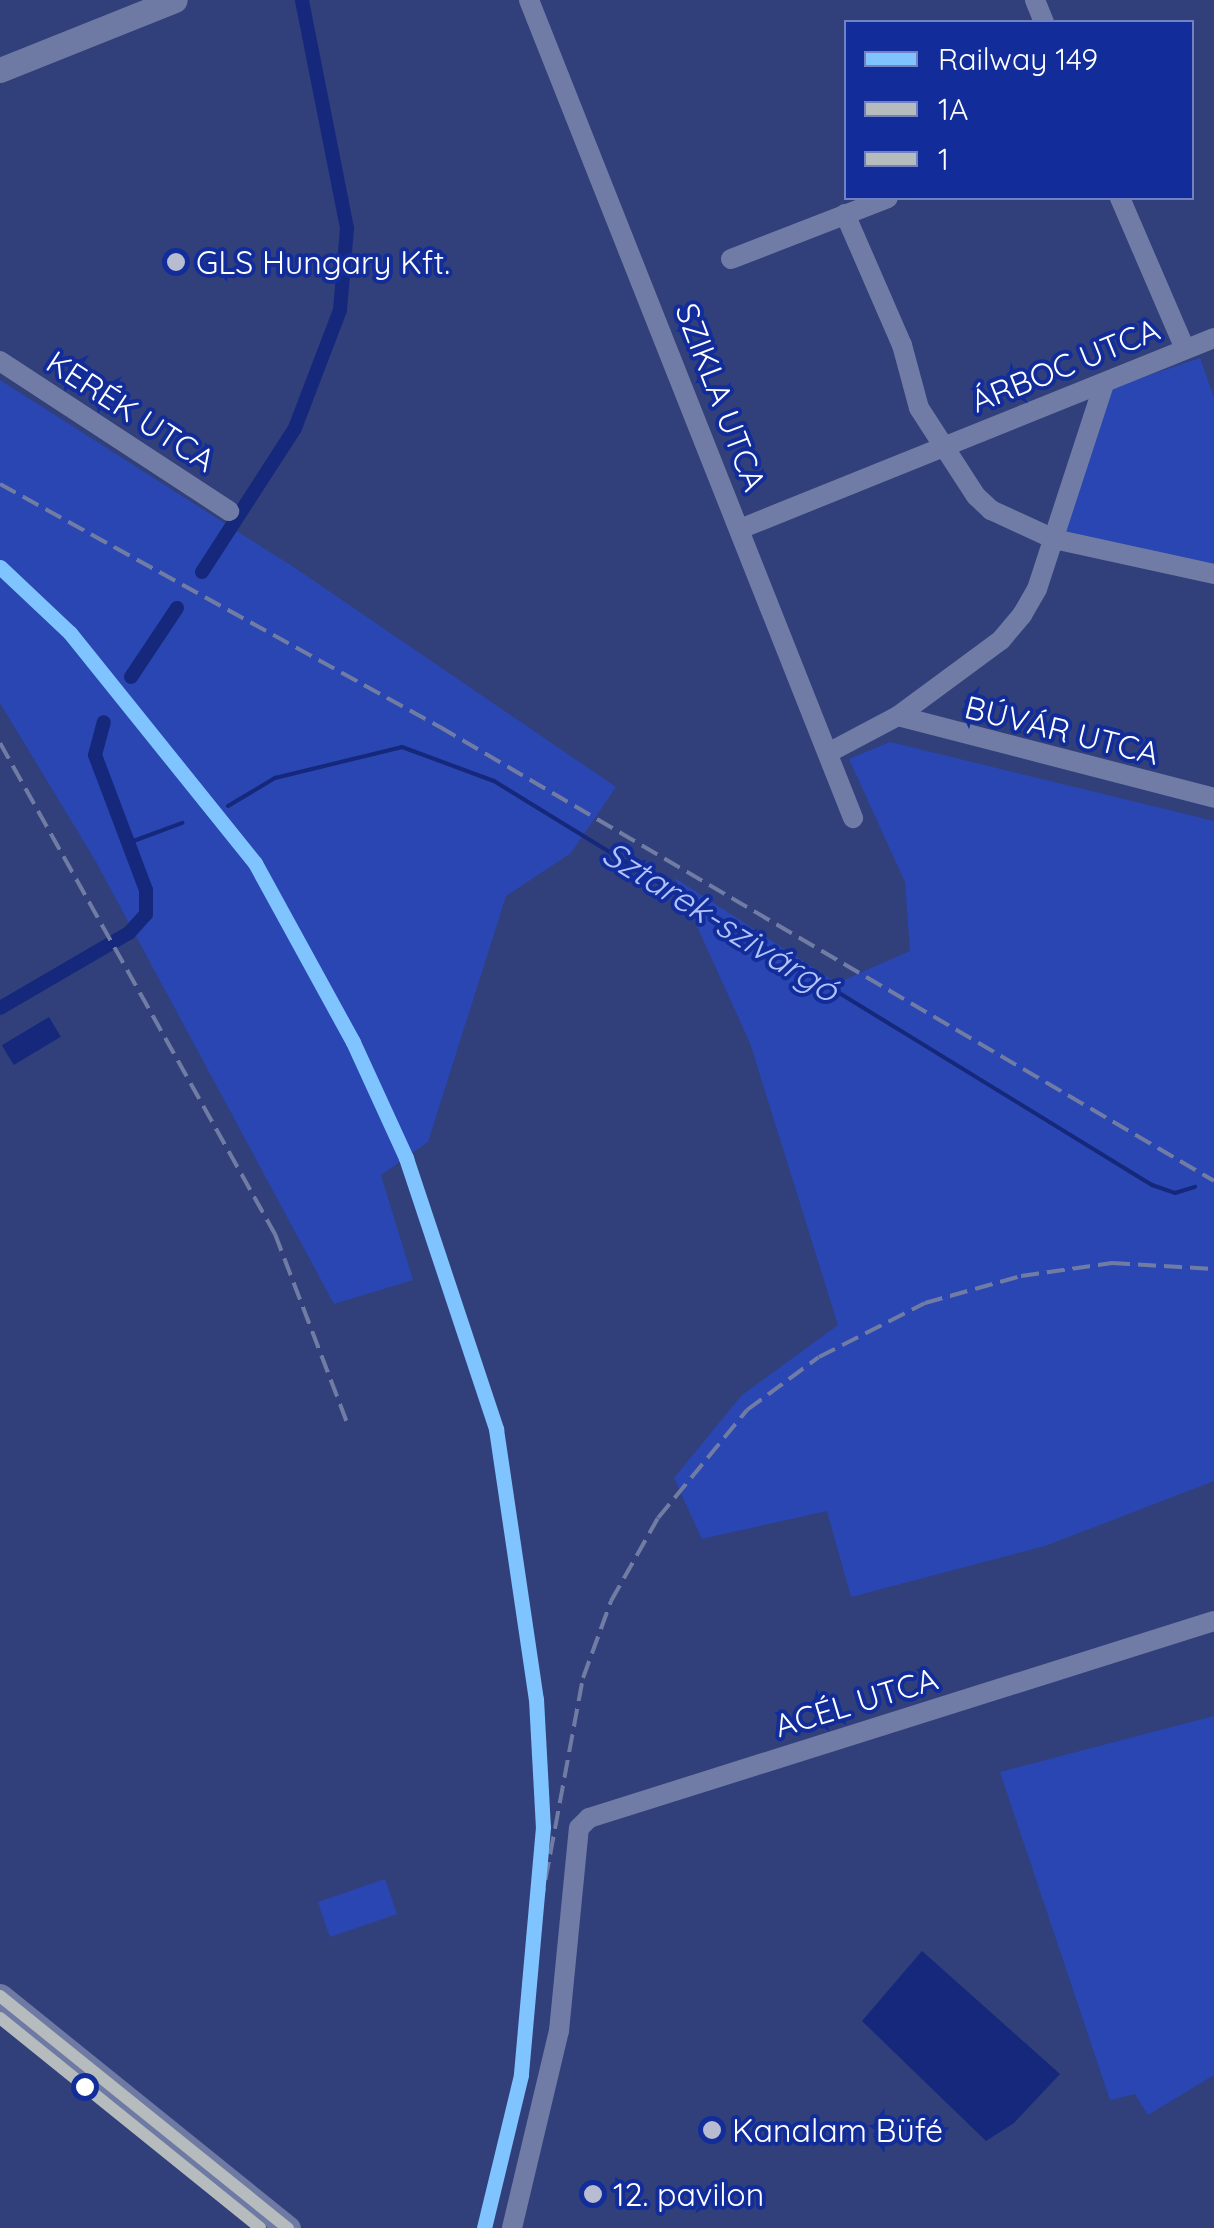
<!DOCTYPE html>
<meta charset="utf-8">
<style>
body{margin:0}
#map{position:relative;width:1214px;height:2228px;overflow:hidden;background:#31407b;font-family:Quicksand,sans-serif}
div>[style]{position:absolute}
.green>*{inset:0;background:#2946b2;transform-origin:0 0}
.water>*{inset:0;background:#15287b;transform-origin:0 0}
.stream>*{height:4px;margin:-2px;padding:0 2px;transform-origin:2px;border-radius:2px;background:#15287b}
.canal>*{height:14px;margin:-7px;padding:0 7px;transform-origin:7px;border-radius:7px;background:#15287b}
.minor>*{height:20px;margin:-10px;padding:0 10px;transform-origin:10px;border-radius:10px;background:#717ca6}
.major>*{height:25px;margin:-12.5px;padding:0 12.5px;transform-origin:12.5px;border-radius:12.5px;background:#6e7aa4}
.rail>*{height:4px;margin-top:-2px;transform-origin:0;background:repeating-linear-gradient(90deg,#717ca4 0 18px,transparent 0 26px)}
.bus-1>*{height:12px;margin:-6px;padding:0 6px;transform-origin:6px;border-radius:6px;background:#b6bcbd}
.bus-2>*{height:12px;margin:-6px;padding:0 6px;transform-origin:6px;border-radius:6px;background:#b6bcbd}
.rail-1>*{height:15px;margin:-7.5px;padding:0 7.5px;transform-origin:7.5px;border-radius:7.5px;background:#80c4ff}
.dots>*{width:28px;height:28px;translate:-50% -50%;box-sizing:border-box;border:5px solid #122d9a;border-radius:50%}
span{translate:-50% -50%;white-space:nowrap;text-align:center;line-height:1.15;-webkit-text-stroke:8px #122d9a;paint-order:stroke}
.poi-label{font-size:32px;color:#fff}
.left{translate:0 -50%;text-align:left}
.street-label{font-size:32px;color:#fff}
.water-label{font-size:35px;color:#b2c2fa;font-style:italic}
.legend{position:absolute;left:844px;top:20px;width:350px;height:180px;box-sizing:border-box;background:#122d9a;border:2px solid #7181c2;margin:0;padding:12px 18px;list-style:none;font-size:30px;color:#fff}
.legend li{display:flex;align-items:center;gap:20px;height:50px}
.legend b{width:50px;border:2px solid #7181c2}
</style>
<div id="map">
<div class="green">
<div style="clip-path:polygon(1200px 358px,1214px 398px,1214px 568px,1063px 535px,1108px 389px)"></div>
<div style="clip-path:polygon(0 380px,298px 570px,616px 787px,571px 853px,506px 896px,428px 1142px,381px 1175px,413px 1280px,334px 1304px,95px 860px,0 703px)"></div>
<div style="clip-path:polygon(890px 742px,1214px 821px,1214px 1481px,1045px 1546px,851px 1597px,827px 1511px,702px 1539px,674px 1478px,742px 1395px,838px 1325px,750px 1043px,675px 878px,837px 983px,910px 951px,905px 882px,849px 759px)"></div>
<div style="clip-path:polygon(1214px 1716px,1214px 2075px,1148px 2115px,1135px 2094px,1110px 2100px,1000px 1772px)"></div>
<div style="left:385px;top:1879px;width:37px;height:71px;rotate:71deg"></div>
</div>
<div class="water">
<div style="left:49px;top:1017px;width:23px;height:55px;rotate:59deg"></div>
<div style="clip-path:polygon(922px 1951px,1060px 2074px,1014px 2123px,986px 2141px,862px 2021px)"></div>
</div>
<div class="stream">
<div style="left:228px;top:806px;width:55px;rotate:-30.8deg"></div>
<div style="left:275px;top:778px;width:131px;rotate:-13.7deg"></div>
<div style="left:402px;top:747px;width:98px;rotate:20.3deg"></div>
<div style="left:494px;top:781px;width:772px;rotate:31.55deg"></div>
<div style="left:1152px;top:1185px;width:24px;rotate:19deg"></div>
<div style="left:1175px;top:1193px;width:21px;rotate:-17deg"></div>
<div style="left:128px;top:843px;width:58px;rotate:-20.3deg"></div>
</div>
<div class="canal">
<div style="left:202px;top:572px;width:171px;rotate:-57.1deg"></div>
<div style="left:295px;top:428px;width:126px;rotate:-69.1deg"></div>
<div style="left:340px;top:310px;width:82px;rotate:-85.1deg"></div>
<div style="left:347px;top:228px;width:232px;rotate:-101.2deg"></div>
<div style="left:131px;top:677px;width:83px;rotate:-56.3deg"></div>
<div style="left:0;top:1008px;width:149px;rotate:-30.2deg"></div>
<div style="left:129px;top:933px;width:25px;rotate:-48deg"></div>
<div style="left:146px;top:914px;width:24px;rotate:-90deg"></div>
<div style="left:146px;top:890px;width:144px;rotate:-110.7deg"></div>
<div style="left:95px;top:755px;width:34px;rotate:-75deg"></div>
</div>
<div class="minor">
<div style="left:529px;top:0;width:880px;rotate:68.39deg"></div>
<div style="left:1035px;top:0;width:24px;rotate:68deg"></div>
<div style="left:1120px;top:198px;width:164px;rotate:66.7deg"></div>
<div style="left:845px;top:214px;width:143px;rotate:66.5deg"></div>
<div style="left:902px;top:345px;width:65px;rotate:74.9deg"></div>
<div style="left:919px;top:408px;width:105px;rotate:57.1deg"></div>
<div style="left:976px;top:496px;width:21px;rotate:43deg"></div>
<div style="left:991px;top:510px;width:69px;rotate:24.7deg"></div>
<div style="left:1054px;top:539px;width:164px;rotate:12.3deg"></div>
<div style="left:731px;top:259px;width:168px;rotate:-21.2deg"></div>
<div style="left:0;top:361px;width:274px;rotate:33.2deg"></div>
<div style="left:740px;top:529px;width:511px;rotate:-21.95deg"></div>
<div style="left:898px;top:716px;width:326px;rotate:14.5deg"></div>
<div style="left:828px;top:753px;width:79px;rotate:-27.9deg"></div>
<div style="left:898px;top:716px;width:128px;rotate:-36.4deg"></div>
<div style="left:1001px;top:640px;width:33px;rotate:-50deg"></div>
<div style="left:1022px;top:615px;width:30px;rotate:-60deg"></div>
<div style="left:1037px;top:589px;width:216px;rotate:-71.9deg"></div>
<div style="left:512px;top:2228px;width:203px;rotate:-76.6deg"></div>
<div style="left:559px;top:2031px;width:204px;rotate:-84.4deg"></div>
<div style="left:579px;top:1828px;width:14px;rotate:-45deg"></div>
<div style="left:589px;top:1818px;width:655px;rotate:-17.49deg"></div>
</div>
<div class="major">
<div style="left:0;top:70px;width:188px;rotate:-21.8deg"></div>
<div style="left:0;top:1996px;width:370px;rotate:38.9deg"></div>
</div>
<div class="rail">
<div style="left:0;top:484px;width:503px;rotate:28.91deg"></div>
<div style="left:440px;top:727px;width:897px;rotate:30.39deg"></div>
<div style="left:0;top:743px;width:563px;rotate:60.75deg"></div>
<div style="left:275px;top:1234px;width:204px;rotate:69.1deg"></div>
<div style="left:536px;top:1931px;width:257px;rotate:-79.5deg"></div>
<div style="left:583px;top:1678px;width:82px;rotate:-70deg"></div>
<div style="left:611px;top:1601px;width:95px;rotate:-60.5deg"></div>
<div style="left:658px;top:1518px;width:140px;rotate:-50.5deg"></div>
<div style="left:747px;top:1410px;width:89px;rotate:-36.4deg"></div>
<div style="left:819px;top:1357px;width:119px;rotate:-27deg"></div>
<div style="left:925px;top:1303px;width:100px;rotate:-15.7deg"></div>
<div style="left:1021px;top:1276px;width:92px;rotate:-8.1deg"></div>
<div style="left:1112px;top:1263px;width:102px;rotate:3.4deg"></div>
</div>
<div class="bus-1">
<div style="left:0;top:1996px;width:370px;rotate:38.9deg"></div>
</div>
<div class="bus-2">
<div style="left:0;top:2018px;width:334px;rotate:38.9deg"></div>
</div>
<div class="rail-1">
<div style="left:0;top:567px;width:96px;rotate:43.3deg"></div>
<div style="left:70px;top:633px;width:295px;rotate:51.2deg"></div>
<div style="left:255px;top:863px;width:204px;rotate:61.3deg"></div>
<div style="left:353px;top:1042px;width:128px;rotate:65.4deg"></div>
<div style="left:406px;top:1158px;width:286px;rotate:71.6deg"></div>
<div style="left:496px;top:1429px;width:273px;rotate:81.6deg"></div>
<div style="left:536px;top:1699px;width:128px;rotate:86.9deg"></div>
<div style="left:543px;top:1827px;width:249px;rotate:95.1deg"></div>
<div style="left:521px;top:2075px;width:157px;rotate:103.6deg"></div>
</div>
<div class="dots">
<div style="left:176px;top:262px;background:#b7bcd1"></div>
<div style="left:85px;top:2087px;background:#fff"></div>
<div style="left:712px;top:2130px;background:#b7bcd1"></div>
<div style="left:593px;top:2194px;background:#b7bcd1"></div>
</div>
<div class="poi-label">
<span class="left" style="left:196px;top:262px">GLS Hungary Kft.</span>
<span class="left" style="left:732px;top:2130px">Kanalam Büfé</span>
<span class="left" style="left:613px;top:2194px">12. pavilon</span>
</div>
<div class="street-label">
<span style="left:1065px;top:365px;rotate:-22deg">ÁRBOC UTCA</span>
<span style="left:721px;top:397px;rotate:69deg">SZIKLA UTCA</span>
<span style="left:131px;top:411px;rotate:33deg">KERÉK UTCA</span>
<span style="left:1062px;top:730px;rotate:14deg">BÚVÁR UTCA</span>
<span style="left:856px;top:1702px;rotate:-17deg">ACÉL UTCA</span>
</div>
<div class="water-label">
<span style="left:721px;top:921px;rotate:32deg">Sztarek-szivárgó</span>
</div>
<ul class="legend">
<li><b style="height:12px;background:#80c4ff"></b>Railway 149</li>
<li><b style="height:12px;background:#b6bcbd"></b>1A</li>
<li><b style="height:12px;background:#b6bcbd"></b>1</li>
</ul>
</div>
